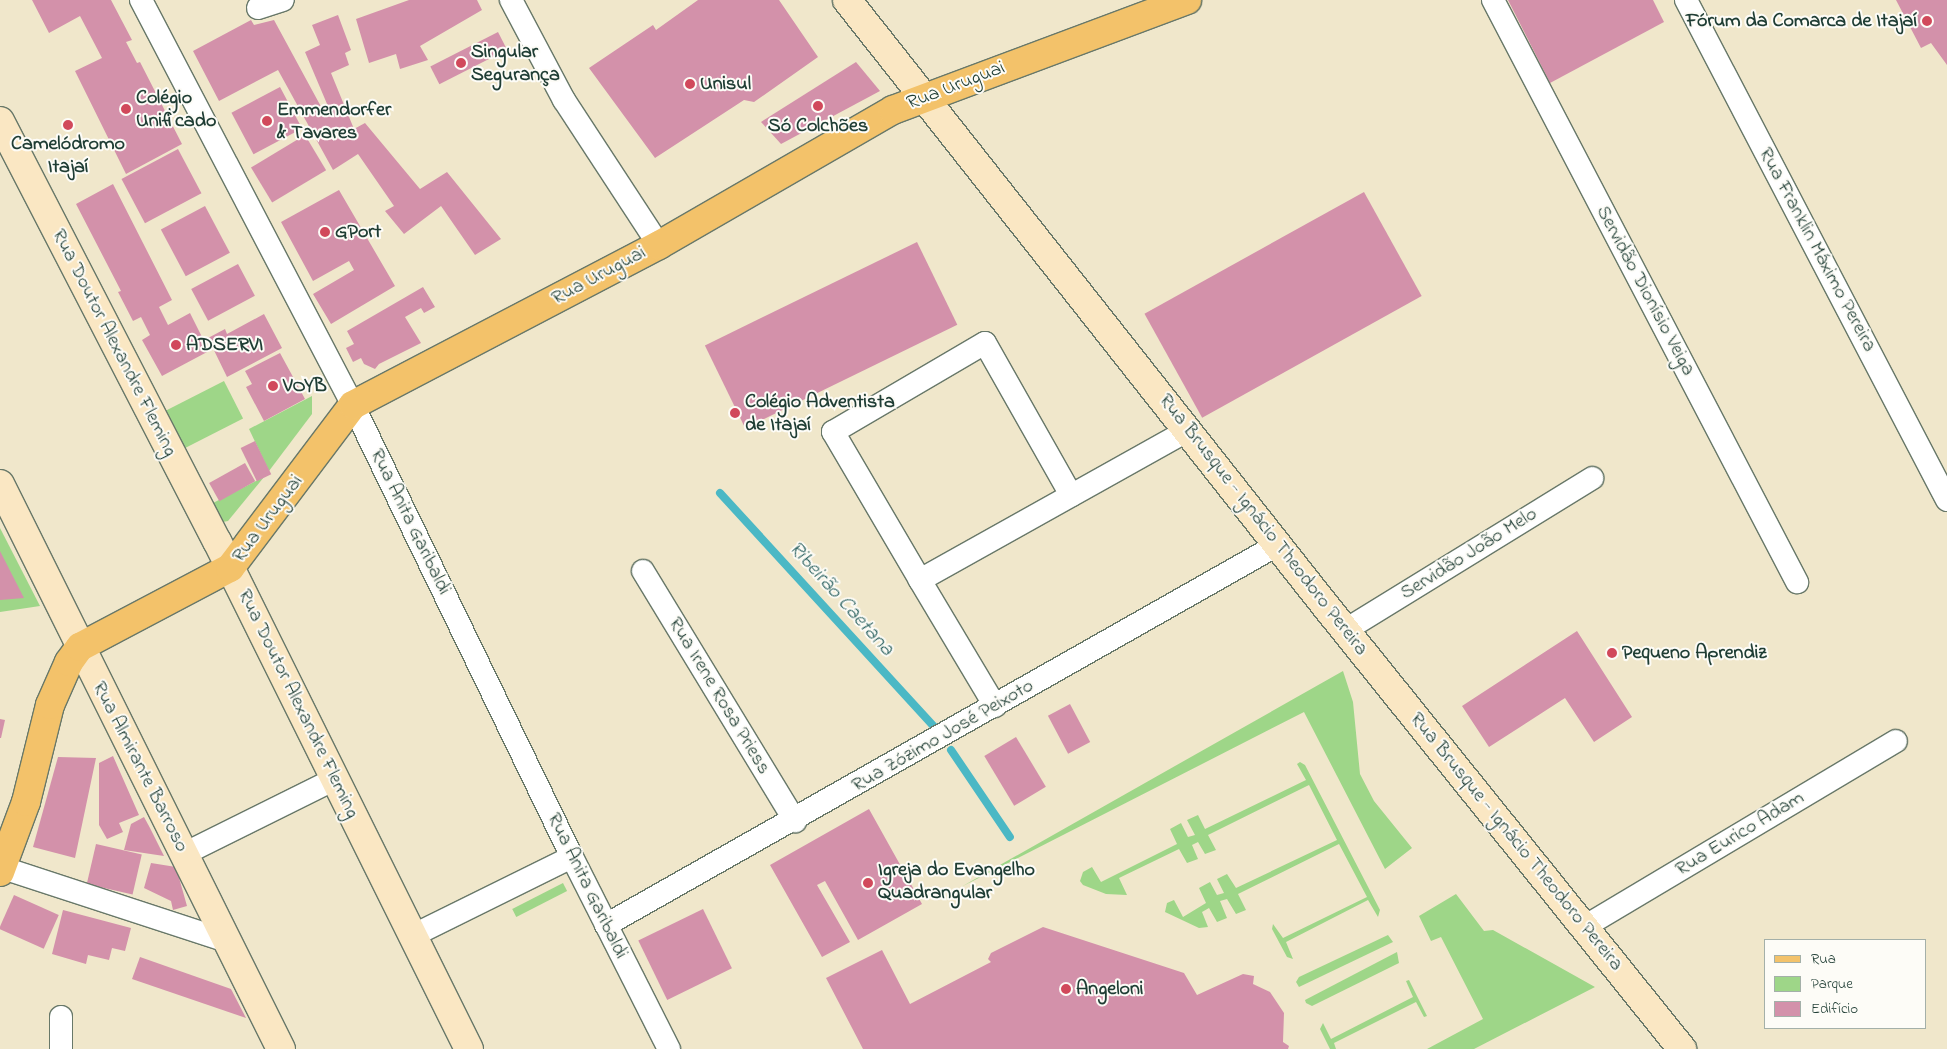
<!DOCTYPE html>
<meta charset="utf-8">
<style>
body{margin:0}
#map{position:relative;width:1947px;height:1049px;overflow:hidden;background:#f0e7cb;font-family:"Indie Flower",sans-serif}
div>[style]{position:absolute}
.green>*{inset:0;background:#9ed688;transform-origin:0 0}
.stream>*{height:8px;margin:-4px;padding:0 4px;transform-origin:4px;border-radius:4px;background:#4bb8c5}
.building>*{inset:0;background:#d391aa;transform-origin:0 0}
.roads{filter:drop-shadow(1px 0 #687869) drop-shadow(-1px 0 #687869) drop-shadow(0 1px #687869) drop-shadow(0 -1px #687869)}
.street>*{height:22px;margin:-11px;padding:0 11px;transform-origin:11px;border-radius:11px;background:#fff}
.secondary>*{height:28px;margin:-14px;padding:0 14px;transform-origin:14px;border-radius:14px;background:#fae7c3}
.primary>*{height:28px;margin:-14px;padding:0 14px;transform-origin:14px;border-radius:14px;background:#f3c26a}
.dots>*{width:14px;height:14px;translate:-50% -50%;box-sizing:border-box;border:2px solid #fdfcf7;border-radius:50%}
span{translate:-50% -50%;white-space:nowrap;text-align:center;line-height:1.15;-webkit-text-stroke:4px #fdfcf7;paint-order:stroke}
.poi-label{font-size:20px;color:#1f3d34;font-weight:700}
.right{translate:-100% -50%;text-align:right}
.left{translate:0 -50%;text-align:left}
.street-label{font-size:20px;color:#1f3d34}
.water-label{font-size:21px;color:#2c6260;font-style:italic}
.legend{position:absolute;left:1764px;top:939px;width:162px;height:90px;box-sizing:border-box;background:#fdfcf7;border:1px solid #a4b0a9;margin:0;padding:6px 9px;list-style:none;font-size:15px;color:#1f3d34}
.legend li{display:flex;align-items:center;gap:10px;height:25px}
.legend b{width:25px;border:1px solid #a4b0a9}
</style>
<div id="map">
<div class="green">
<div style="left:224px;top:381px;width:42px;height:65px;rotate:63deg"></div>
<div style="clip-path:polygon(312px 396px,312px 414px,269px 471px,249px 429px)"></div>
<div style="clip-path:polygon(264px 477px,228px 521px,223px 522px,213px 503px)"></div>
<div style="clip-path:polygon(0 528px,40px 606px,0 612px)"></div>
<div style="clip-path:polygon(1343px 671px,1353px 702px,1360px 774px,1374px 801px,1412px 848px,1385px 869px,1304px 712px,961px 887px)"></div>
<div style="clip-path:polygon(1300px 762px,1305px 765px,1380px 910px,1378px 917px,1368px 900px,1286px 942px,1293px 959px,1287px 957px,1272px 929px,1273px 924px,1283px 938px,1367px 897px,1339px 844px,1238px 894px,1246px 910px,1236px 914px,1227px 899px,1220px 901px,1227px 918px,1217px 922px,1209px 908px,1202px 912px,1208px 927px,1199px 928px,1165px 912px,1167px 903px,1174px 900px,1183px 917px,1206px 903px,1199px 888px,1210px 882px,1217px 895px,1224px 893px,1217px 879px,1227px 874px,1236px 888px,1337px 840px,1309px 785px,1208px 835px,1216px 850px,1205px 854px,1198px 842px,1192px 845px,1198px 859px,1187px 863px,1179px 849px,1119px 878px,1127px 895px,1106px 894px,1083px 885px,1080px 881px,1083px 872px,1092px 867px,1101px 882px,1177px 844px,1170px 829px,1181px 823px,1188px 837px,1195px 835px,1187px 820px,1198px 815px,1205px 829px,1306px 780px,1297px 764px)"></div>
<div style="left:563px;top:883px;width:9px;height:57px;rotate:63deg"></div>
<div style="clip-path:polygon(1456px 894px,1484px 931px,1493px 930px,1595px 987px,1474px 1049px,1427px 1049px,1483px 1019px,1441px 937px,1431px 941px,1419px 916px)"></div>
<div style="clip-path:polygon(1388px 935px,1393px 942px,1299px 987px,1296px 982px,1299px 977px)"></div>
<div style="clip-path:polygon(1397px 952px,1399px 963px,1312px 1006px,1306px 1003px,1305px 1000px)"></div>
<div style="clip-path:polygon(1409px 980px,1427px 1016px,1424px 1017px,1416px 1002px,1334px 1043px,1336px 1049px,1330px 1049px,1320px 1029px,1323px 1023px,1331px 1039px,1413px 997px,1406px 981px)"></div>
</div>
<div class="stream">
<div style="left:720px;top:493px;width:319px;rotate:47.5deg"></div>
<div style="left:951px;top:750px;width:105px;rotate:55.9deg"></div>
</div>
<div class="building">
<div style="clip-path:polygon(32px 0,111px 0,132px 40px,126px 42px,137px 63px,140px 62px,182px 144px,126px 174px,75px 71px,102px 58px,80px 16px,49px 33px)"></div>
<div style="clip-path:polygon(409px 0,477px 0,482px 10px,420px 46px,428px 60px,400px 69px,396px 54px,369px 63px,356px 19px)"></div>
<div style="clip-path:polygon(698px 0,779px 0,818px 57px,754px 102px,744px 100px,655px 158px,589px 68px,653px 25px,656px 30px)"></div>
<div style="clip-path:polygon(1508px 0,1653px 0,1664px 22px,1550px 83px)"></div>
<div style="clip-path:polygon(1896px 0,1947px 0,1947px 65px,1931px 43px,1921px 48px)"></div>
<div style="clip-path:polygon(338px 15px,351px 50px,345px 53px,349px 65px,331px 73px,354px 129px,365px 123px,420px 189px,447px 172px,501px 239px,475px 255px,441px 206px,404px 234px,385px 211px,394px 206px,358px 154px,333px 170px,278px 70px,219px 101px,193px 51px,251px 20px,254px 25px,274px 20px,325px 114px,330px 111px,305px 52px,320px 45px,312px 25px)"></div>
<div style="left:498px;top:32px;width:20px;height:76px;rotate:63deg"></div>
<div style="clip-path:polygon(856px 62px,880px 91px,781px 144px,761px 122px)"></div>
<div style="left:280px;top:87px;width:47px;height:55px;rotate:62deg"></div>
<div style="left:305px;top:135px;width:41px;height:63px;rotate:59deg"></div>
<div style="left:178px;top:149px;width:50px;height:64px;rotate:62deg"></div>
<div style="clip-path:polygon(113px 184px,172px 300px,159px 307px,168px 325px,190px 313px,209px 351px,162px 376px,142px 340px,150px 335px,141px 317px,133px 321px,118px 292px,121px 291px,76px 204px)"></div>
<div style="clip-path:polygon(339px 190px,395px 286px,331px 324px,313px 294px,354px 270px,349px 261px,313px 281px,281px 222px)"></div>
<div style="left:1364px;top:192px;width:119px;height:251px;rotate:61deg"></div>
<div style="left:205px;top:206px;width:53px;height:50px;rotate:62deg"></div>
<div style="left:917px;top:242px;width:92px;height:236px;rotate:64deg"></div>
<div style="left:238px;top:264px;width:36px;height:53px;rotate:62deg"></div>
<div style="clip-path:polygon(423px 287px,435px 307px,424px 313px,421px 308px,405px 317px,421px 343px,379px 364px,375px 369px,364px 364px,361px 358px,353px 362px,346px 348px,354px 344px,347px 331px)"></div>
<div style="clip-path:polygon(264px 314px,282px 348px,227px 377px,208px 338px,225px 329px,227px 334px)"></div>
<div style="clip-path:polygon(280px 353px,305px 399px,264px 421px,246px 387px,252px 384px,245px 371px)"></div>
<div style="left:255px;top:441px;width:37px;height:16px;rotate:64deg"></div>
<div style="left:245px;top:463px;width:21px;height:41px;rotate:61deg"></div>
<div style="clip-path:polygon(0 551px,24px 598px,0 600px)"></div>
<div style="clip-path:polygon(1577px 631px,1632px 717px,1594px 742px,1565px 698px,1489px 747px,1462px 706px)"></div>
<div style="left:1070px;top:704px;width:43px;height:25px;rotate:62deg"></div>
<div style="clip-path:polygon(0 719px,5px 720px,1px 738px,0 738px)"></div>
<div style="left:1016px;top:737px;width:58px;height:37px;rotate:59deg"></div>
<div style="clip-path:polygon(113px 756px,139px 815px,119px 823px,123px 832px,107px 839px,99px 825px,99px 763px)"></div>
<div style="clip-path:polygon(58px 757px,96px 758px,75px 858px,33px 847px)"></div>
<div style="clip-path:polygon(869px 809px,922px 904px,858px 940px,825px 881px,817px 885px,850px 942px,822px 957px,770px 865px)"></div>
<div style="clip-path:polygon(144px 817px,150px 828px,164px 856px,124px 850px,131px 824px)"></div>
<div style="left:96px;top:844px;width:47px;height:41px;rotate:13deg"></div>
<div style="clip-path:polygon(151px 863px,176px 867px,187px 906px,173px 910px,171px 901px,144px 888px)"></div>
<div style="left:14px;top:895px;width:49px;height:37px;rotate:24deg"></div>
<div style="left:703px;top:909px;width:66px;height:72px;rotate:64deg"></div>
<div style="clip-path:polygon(63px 910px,131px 928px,125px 951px,112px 948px,109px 960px,88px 955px,86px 964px,52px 954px)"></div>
<div style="clip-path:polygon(1043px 927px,1184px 973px,1197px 995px,1243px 974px,1254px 976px,1253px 984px,1270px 992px,1284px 1013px,1283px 1042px,1289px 1046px,1288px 1049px,863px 1049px,826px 978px,882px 950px,910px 1004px,991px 962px,988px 959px,991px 953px)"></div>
<div style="clip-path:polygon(140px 957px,231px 989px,246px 1018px,132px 979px)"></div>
</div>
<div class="roads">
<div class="street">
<div style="left:141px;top:0;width:457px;rotate:62.4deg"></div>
<div style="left:353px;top:405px;width:502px;rotate:64.15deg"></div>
<div style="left:572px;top:857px;width:215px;rotate:63.2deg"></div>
<div style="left:511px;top:0;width:113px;rotate:62.1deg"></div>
<div style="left:564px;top:100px;width:173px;rotate:56.8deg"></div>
<div style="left:1493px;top:0;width:657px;rotate:62.42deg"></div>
<div style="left:1686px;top:0;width:564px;rotate:62.44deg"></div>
<div style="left:258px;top:8px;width:26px;rotate:-18deg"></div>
<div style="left:643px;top:571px;width:293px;rotate:58.7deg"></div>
<div style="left:920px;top:580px;width:172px;rotate:-120.4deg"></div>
<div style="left:833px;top:432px;width:176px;rotate:-30.4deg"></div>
<div style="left:985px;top:343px;width:175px;rotate:60.5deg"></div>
<div style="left:1347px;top:629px;width:288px;rotate:-31.6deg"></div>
<div style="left:995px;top:706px;width:147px;rotate:-120.8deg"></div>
<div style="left:920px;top:580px;width:307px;rotate:-29.2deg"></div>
<div style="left:184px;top:854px;width:169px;rotate:-26.4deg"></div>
<div style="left:0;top:867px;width:239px;rotate:18.1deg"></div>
<div style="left:606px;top:925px;width:773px;rotate:-29.52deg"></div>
<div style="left:1584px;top:927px;width:363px;rotate:-30.8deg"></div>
<div style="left:412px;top:936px;width:178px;rotate:-26.3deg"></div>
<div style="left:61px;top:1017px;width:32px;rotate:90deg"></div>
</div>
<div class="secondary">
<div style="left:847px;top:0;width:776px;rotate:51.7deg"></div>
<div style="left:1328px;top:609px;width:565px;rotate:51.18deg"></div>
<div style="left:0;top:121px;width:473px;rotate:62.7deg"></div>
<div style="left:217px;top:541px;width:567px;rotate:63.62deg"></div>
<div style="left:0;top:484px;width:631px;rotate:63.56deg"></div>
</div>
<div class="primary">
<div style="left:0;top:872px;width:75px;rotate:-69.6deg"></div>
<div style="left:26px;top:802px;width:100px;rotate:-76.1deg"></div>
<div style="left:50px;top:705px;width:47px;rotate:-66.2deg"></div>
<div style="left:69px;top:662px;width:19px;rotate:-54deg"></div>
<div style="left:80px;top:647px;width:170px;rotate:-27.8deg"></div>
<div style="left:230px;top:568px;width:204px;rotate:-53deg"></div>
<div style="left:353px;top:405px;width:345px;rotate:-27.6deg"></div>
<div style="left:659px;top:245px;width:270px;rotate:-30deg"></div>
<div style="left:893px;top:110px;width:314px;rotate:-20.5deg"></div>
</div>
</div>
<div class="dots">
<div style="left:1927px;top:21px;background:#d1495b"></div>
<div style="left:461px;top:63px;background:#d1495b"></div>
<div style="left:690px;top:84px;background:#d1495b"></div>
<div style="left:818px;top:106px;background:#d1495b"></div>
<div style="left:126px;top:109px;background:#d1495b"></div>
<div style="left:267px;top:121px;background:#d1495b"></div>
<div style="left:68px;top:125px;background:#d1495b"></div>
<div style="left:325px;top:232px;background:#d1495b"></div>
<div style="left:176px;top:345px;background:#d1495b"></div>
<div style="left:273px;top:386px;background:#d1495b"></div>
<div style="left:735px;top:413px;background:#d1495b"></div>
<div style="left:1612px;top:653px;background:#d1495b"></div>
<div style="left:868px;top:883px;background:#d1495b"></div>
<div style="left:1066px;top:989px;background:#d1495b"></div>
</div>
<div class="poi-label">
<span class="right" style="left:1917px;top:21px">Fórum da Comarca de Itajaí</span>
<span class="left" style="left:471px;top:64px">Singular<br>Segurança</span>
<span class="left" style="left:700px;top:84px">Unisul</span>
<span class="left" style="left:136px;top:110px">Colégio<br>Unificado</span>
<span class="left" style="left:277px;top:122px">Emmendorfer<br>&amp; Tavares</span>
<span style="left:818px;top:126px">Só Colchões</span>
<span style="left:68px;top:156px">Camelódromo<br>Itajaí</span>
<span class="left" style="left:335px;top:232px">GPort</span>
<span class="left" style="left:186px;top:345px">ADSERVI</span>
<span class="left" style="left:283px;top:386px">VOYB</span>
<span class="left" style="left:745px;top:414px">Colégio Adventista<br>de Itajaí</span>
<span class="left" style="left:1622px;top:653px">Pequeno Aprendiz</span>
<span class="left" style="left:878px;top:882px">Igreja do Evangelho<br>Quadrangular</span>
<span class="left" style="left:1076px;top:989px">Angeloni</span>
</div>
<div class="street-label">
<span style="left:956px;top:86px;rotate:-21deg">Rua Uruguai</span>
<span style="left:1817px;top:250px;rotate:62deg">Rua Franklin Máximo Pereira</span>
<span style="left:599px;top:276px;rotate:-28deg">Rua Uruguai</span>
<span style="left:1645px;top:291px;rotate:62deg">Servidão Dionísio Veiga</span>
<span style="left:114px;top:343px;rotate:63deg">Rua Doutor Alexandre Fleming</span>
<span style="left:268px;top:519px;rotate:-53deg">Rua Uruguai</span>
<span style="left:410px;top:522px;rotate:64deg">Rua Anita Garibaldi</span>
<span style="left:1263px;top:525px;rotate:52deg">Rua Brusque - Ignácio Theodoro Pereira</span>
<span style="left:1469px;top:554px;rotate:-32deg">Servidão João Melo</span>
<span style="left:719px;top:696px;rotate:59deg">Rua Irene Rosa Priess</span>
<span style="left:298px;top:704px;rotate:64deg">Rua Doutor Alexandre Fleming</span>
<span style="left:943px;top:736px;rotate:-30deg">Rua Zózimo José Peixoto</span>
<span style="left:140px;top:767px;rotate:63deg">Rua Almirante Barroso</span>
<span style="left:1740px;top:834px;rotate:-31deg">Rua Eurico Adam</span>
<span style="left:1516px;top:842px;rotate:51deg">Rua Brusque - Ignácio Theodoro Pereira</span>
<span style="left:587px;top:886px;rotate:64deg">Rua Anita Garibaldi</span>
</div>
<div class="water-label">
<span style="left:841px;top:599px;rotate:48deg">Ribeirão Caetana</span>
</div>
<ul class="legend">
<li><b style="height:6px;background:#f3c26a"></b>Rua</li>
<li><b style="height:14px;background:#9ed688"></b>Parque</li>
<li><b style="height:14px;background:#d391aa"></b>Edifício</li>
</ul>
</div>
